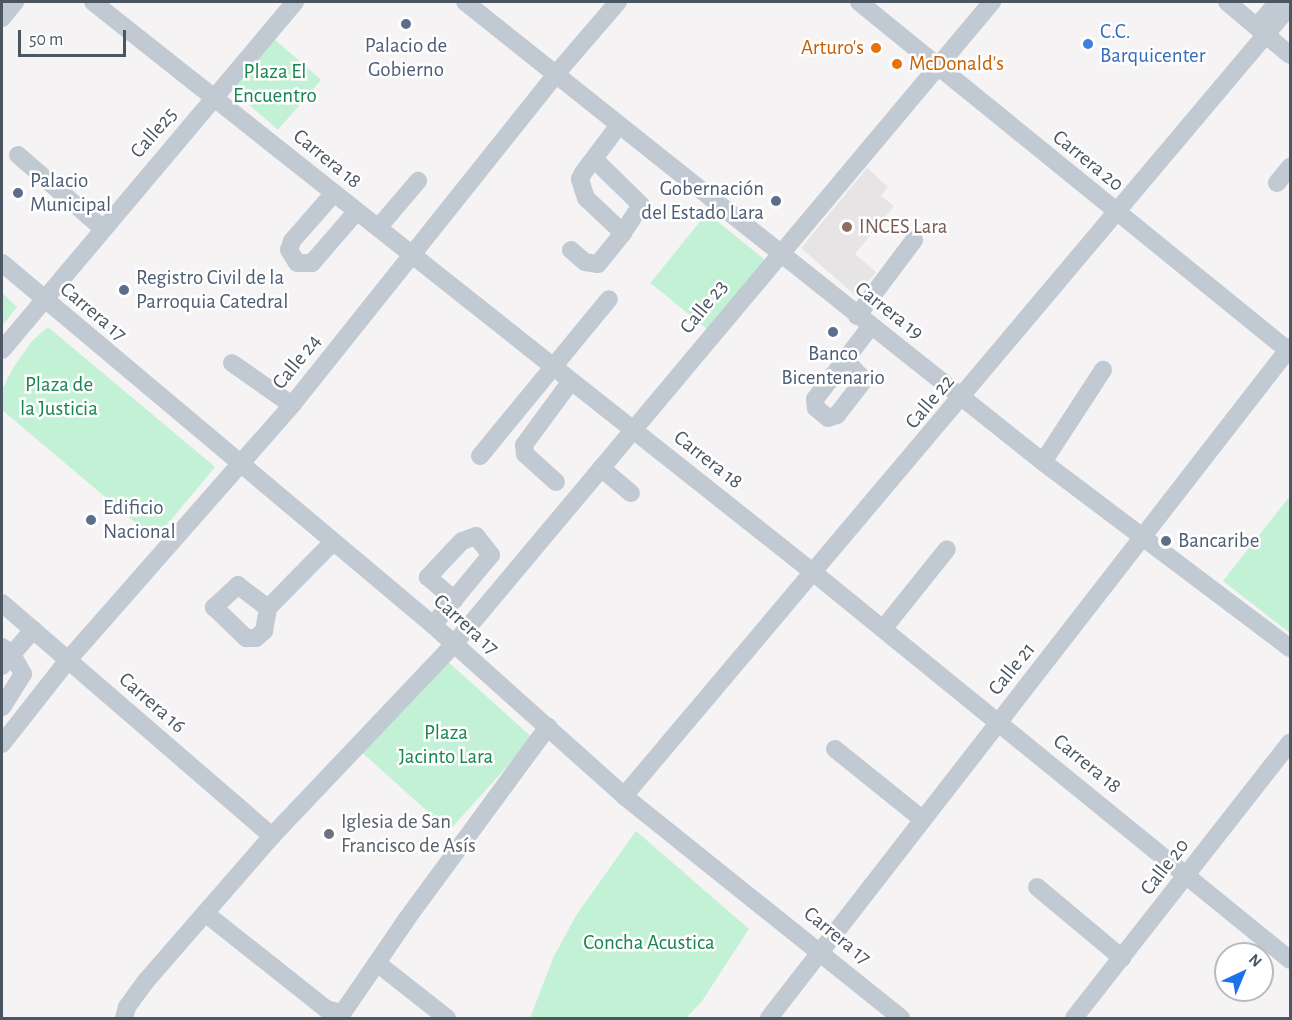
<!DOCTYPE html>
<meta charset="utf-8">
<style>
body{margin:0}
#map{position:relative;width:1292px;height:1020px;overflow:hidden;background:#f5f3f3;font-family:"Alegreya Sans",sans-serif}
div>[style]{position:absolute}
.education>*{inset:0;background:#e6e4e5}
.green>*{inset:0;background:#c3f1d5;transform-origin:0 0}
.minor>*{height:18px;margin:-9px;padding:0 9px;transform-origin:9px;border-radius:9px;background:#c1cad2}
.dots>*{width:16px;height:16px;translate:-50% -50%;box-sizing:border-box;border:3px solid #fff;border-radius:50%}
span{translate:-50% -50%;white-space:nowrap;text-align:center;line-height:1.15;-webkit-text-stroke:5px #fff;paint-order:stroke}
.shop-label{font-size:21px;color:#366cbe}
.left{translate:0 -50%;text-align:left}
.service-label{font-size:21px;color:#4e5e75}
.right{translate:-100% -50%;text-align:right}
.food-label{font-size:21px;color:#c56008}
.park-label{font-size:21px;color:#17864f}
.street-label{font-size:21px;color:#4a5661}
.education-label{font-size:21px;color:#785e54}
.worship-label{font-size:21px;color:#5b616d}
.frame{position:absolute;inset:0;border:3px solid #4a5661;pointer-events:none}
.north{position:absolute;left:1214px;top:942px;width:60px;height:60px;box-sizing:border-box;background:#fff;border:2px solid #b7bbc0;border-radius:50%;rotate:44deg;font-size:16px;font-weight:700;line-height:24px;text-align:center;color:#4a5661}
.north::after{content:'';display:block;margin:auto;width:21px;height:27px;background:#1a73e8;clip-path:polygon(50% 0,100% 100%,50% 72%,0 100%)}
.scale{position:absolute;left:18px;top:30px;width:108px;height:27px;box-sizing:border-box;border:3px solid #4a5661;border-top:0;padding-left:8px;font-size:18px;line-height:21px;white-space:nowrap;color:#4a5661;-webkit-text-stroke:4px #fff;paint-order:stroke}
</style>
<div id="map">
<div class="education">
<div style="clip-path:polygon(867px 168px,888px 187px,881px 196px,894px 206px,855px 254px,876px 272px,856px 296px,801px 248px)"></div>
</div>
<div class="green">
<div style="left:273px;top:38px;width:64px;height:66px;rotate:41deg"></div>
<div style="left:707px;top:213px;width:77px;height:90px;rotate:39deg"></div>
<div style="clip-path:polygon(2px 293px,17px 307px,2px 326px)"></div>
<div style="clip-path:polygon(48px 327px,215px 467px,155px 539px,2px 410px,2px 390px,13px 368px,32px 341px)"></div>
<div style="clip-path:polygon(1290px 496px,1290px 633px,1223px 581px)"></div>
<div style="left:445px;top:659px;width:118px;height:125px;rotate:42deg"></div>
<div style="clip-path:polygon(636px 831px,749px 929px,702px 1001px,686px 1018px,530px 1018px,554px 956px,577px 914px)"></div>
</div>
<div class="minor">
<div style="left:93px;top:2px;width:920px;rotate:38.38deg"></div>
<div style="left:814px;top:573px;width:613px;rotate:39.11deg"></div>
<div style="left:465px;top:2px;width:739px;rotate:38.51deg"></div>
<div style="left:1043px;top:462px;width:309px;rotate:37deg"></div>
<div style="left:859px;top:2px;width:555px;rotate:39.08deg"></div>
<div style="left:1227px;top:2px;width:82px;rotate:40.1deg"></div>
<div style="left:2px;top:18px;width:21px;rotate:-51deg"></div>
<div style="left:1257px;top:26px;width:32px;rotate:-49deg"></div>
<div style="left:18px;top:155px;width:111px;rotate:41deg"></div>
<div style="left:594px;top:159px;width:66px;rotate:44.4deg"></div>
<div style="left:641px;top:205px;width:33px;rotate:123deg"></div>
<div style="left:623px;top:233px;width:51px;rotate:-136.6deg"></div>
<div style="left:586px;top:198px;width:20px;rotate:-108deg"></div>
<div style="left:580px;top:179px;width:7px;rotate:-63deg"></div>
<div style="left:583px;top:173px;width:60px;rotate:-53.1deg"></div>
<div style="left:1277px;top:183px;width:21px;rotate:-51deg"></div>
<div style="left:334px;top:193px;width:64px;rotate:131.2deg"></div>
<div style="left:292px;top:241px;width:9px;rotate:108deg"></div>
<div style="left:289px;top:250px;width:15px;rotate:58deg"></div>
<div style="left:297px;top:263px;width:15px"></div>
<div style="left:312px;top:263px;width:67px;rotate:-49.2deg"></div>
<div style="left:378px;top:228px;width:62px;rotate:-49.6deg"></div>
<div style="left:571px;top:250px;width:18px;rotate:41deg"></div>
<div style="left:585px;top:262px;width:13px;rotate:9deg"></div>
<div style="left:598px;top:264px;width:40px;rotate:-51deg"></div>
<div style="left:2px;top:263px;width:563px;rotate:40.03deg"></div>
<div style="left:433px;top:625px;width:256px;rotate:41.8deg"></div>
<div style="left:624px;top:796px;width:355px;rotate:38.7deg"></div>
<div style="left:857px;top:316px;width:95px;rotate:-53.1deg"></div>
<div style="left:2px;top:350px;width:455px;rotate:-49.9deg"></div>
<div style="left:845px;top:360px;width:28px;rotate:46deg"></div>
<div style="left:864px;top:380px;width:44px;rotate:127.6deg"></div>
<div style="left:837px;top:415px;width:9px;rotate:162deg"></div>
<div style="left:828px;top:418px;width:16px;rotate:-140deg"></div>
<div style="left:816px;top:408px;width:9px;rotate:-96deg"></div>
<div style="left:815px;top:399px;width:49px;rotate:-52.4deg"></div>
<div style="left:845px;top:360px;width:43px;rotate:-52.6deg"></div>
<div style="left:232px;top:363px;width:73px;rotate:35deg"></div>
<div style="left:480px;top:456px;width:203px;rotate:-50.6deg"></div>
<div style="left:1043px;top:462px;width:110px;rotate:-56.9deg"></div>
<div style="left:601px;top:468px;width:39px;rotate:40deg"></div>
<div style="left:556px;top:482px;width:42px;rotate:-137.9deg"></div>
<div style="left:525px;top:454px;width:9px;rotate:-96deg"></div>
<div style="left:524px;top:445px;width:79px;rotate:-53.7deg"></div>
<div style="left:2px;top:603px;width:357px;rotate:40.8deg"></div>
<div style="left:268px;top:608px;width:38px;rotate:-143deg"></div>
<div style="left:238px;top:585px;width:33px;rotate:137deg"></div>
<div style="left:214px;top:607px;width:45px;rotate:44.1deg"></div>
<div style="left:246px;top:638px;width:10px"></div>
<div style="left:256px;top:638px;width:11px;rotate:-41deg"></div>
<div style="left:264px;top:631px;width:23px;rotate:-80deg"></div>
<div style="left:268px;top:608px;width:93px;rotate:-45.4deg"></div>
<div style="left:433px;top:625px;width:91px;rotate:-50.4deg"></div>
<div style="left:491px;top:555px;width:24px;rotate:-128deg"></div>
<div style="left:476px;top:536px;width:15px;rotate:160deg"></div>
<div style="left:462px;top:541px;width:50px;rotate:133.4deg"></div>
<div style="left:428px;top:577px;width:35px;rotate:41deg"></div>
<div style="left:883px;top:629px;width:102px;rotate:-51.3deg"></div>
<div style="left:2px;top:647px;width:11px;rotate:34deg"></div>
<div style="left:11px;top:653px;width:24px;rotate:60deg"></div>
<div style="left:23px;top:674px;width:39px;rotate:122deg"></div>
<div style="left:2px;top:666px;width:48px;rotate:-49.3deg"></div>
<div style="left:2px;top:744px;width:107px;rotate:-51.8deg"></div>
<div style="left:68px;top:660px;width:339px;rotate:-48.7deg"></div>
<div style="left:292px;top:405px;width:423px;rotate:-51.4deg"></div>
<div style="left:556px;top:74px;width:95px;rotate:-49.3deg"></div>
<div style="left:835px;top:749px;width:112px;rotate:38.8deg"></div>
<div style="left:624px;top:796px;width:1033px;rotate:-49.87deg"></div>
<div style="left:1037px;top:887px;width:111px;rotate:39.9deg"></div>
<div style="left:205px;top:913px;width:154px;rotate:38.4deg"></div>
<div style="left:326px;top:1009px;width:16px;rotate:14deg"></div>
<div style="left:377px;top:963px;width:89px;rotate:38.2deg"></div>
<div style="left:124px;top:1018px;width:11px;rotate:-75deg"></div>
<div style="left:127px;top:1007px;width:32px;rotate:-54deg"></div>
<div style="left:146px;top:981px;width:192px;rotate:-49deg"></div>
<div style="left:272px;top:836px;width:265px;rotate:-46.5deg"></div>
<div style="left:454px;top:644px;width:838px;rotate:-50.04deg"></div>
<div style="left:339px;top:1018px;width:119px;rotate:-55.6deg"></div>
<div style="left:406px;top:920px;width:240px;rotate:-53.7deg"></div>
<div style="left:769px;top:1018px;width:850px;rotate:-52.17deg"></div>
<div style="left:1074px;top:1018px;width:350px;rotate:-51.9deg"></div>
</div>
<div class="dots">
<div style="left:406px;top:24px;background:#5c6f8a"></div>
<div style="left:1088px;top:44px;background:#3f7fe0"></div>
<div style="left:876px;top:48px;background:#e8710a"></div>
<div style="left:897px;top:64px;background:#e8710a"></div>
<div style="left:18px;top:193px;background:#5c6f8a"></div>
<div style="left:776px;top:201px;background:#5c6f8a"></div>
<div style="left:847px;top:227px;background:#8d6e63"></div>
<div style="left:124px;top:290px;background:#5c6f8a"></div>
<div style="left:833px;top:332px;background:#5c6f8a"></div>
<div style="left:91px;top:520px;background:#5c6f8a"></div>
<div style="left:1166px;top:541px;background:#5c6f8a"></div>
<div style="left:329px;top:834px;background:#6b7280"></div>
</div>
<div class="shop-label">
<span class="left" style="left:1100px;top:44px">C.C.<br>Barquicenter</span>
</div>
<div class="service-label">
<span style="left:406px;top:58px">Palacio de<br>Gobierno</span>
<span class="left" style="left:30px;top:193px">Palacio<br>Municipal</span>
<span class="right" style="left:764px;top:201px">Gobernación<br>del Estado Lara</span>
<span class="left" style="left:136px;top:290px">Registro Civil de la<br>Parroquia Catedral</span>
<span style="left:833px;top:366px">Banco<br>Bicentenario</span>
<span class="left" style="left:103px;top:520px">Edificio<br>Nacional</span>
<span class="left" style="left:1178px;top:541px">Bancaribe</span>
</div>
<div class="food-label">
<span class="right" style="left:864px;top:48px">Arturo's</span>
<span class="left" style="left:909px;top:64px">McDonald's</span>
</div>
<div class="park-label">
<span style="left:275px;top:84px">Plaza El<br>Encuentro</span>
<span style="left:59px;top:397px">Plaza de<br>la Justicia</span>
<span style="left:446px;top:745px">Plaza<br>Jacinto Lara</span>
<span style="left:649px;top:943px">Concha Acustica</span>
</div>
<div class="street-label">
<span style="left:154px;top:133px;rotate:-49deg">Calle25</span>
<span style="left:327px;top:159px;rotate:39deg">Carrera 18</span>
<span style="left:1088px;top:161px;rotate:39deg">Carrera 20</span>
<span style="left:704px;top:307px;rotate:-51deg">Calle 23</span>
<span style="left:889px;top:311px;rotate:38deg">Carrera 19</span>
<span style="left:93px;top:312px;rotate:40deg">Carrera 17</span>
<span style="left:297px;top:362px;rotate:-51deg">Calle 24</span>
<span style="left:930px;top:402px;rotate:-50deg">Calle 22</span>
<span style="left:708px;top:460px;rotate:38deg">Carrera 18</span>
<span style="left:466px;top:625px;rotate:42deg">Carrera 17</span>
<span style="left:1012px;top:669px;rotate:-51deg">Calle 21</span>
<span style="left:152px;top:703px;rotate:41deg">Carrera 16</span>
<span style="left:1087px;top:764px;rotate:39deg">Carrera 18</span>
<span style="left:1165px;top:867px;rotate:-52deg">Calle 20</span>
<span style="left:837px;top:936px;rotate:39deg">Carrera 17</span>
</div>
<div class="education-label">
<span class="left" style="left:859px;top:227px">INCES Lara</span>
</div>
<div class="worship-label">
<span class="left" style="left:341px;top:834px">Iglesia de San<br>Francisco de Asís</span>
</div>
<div class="frame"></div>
<div class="north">N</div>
<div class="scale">50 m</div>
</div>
